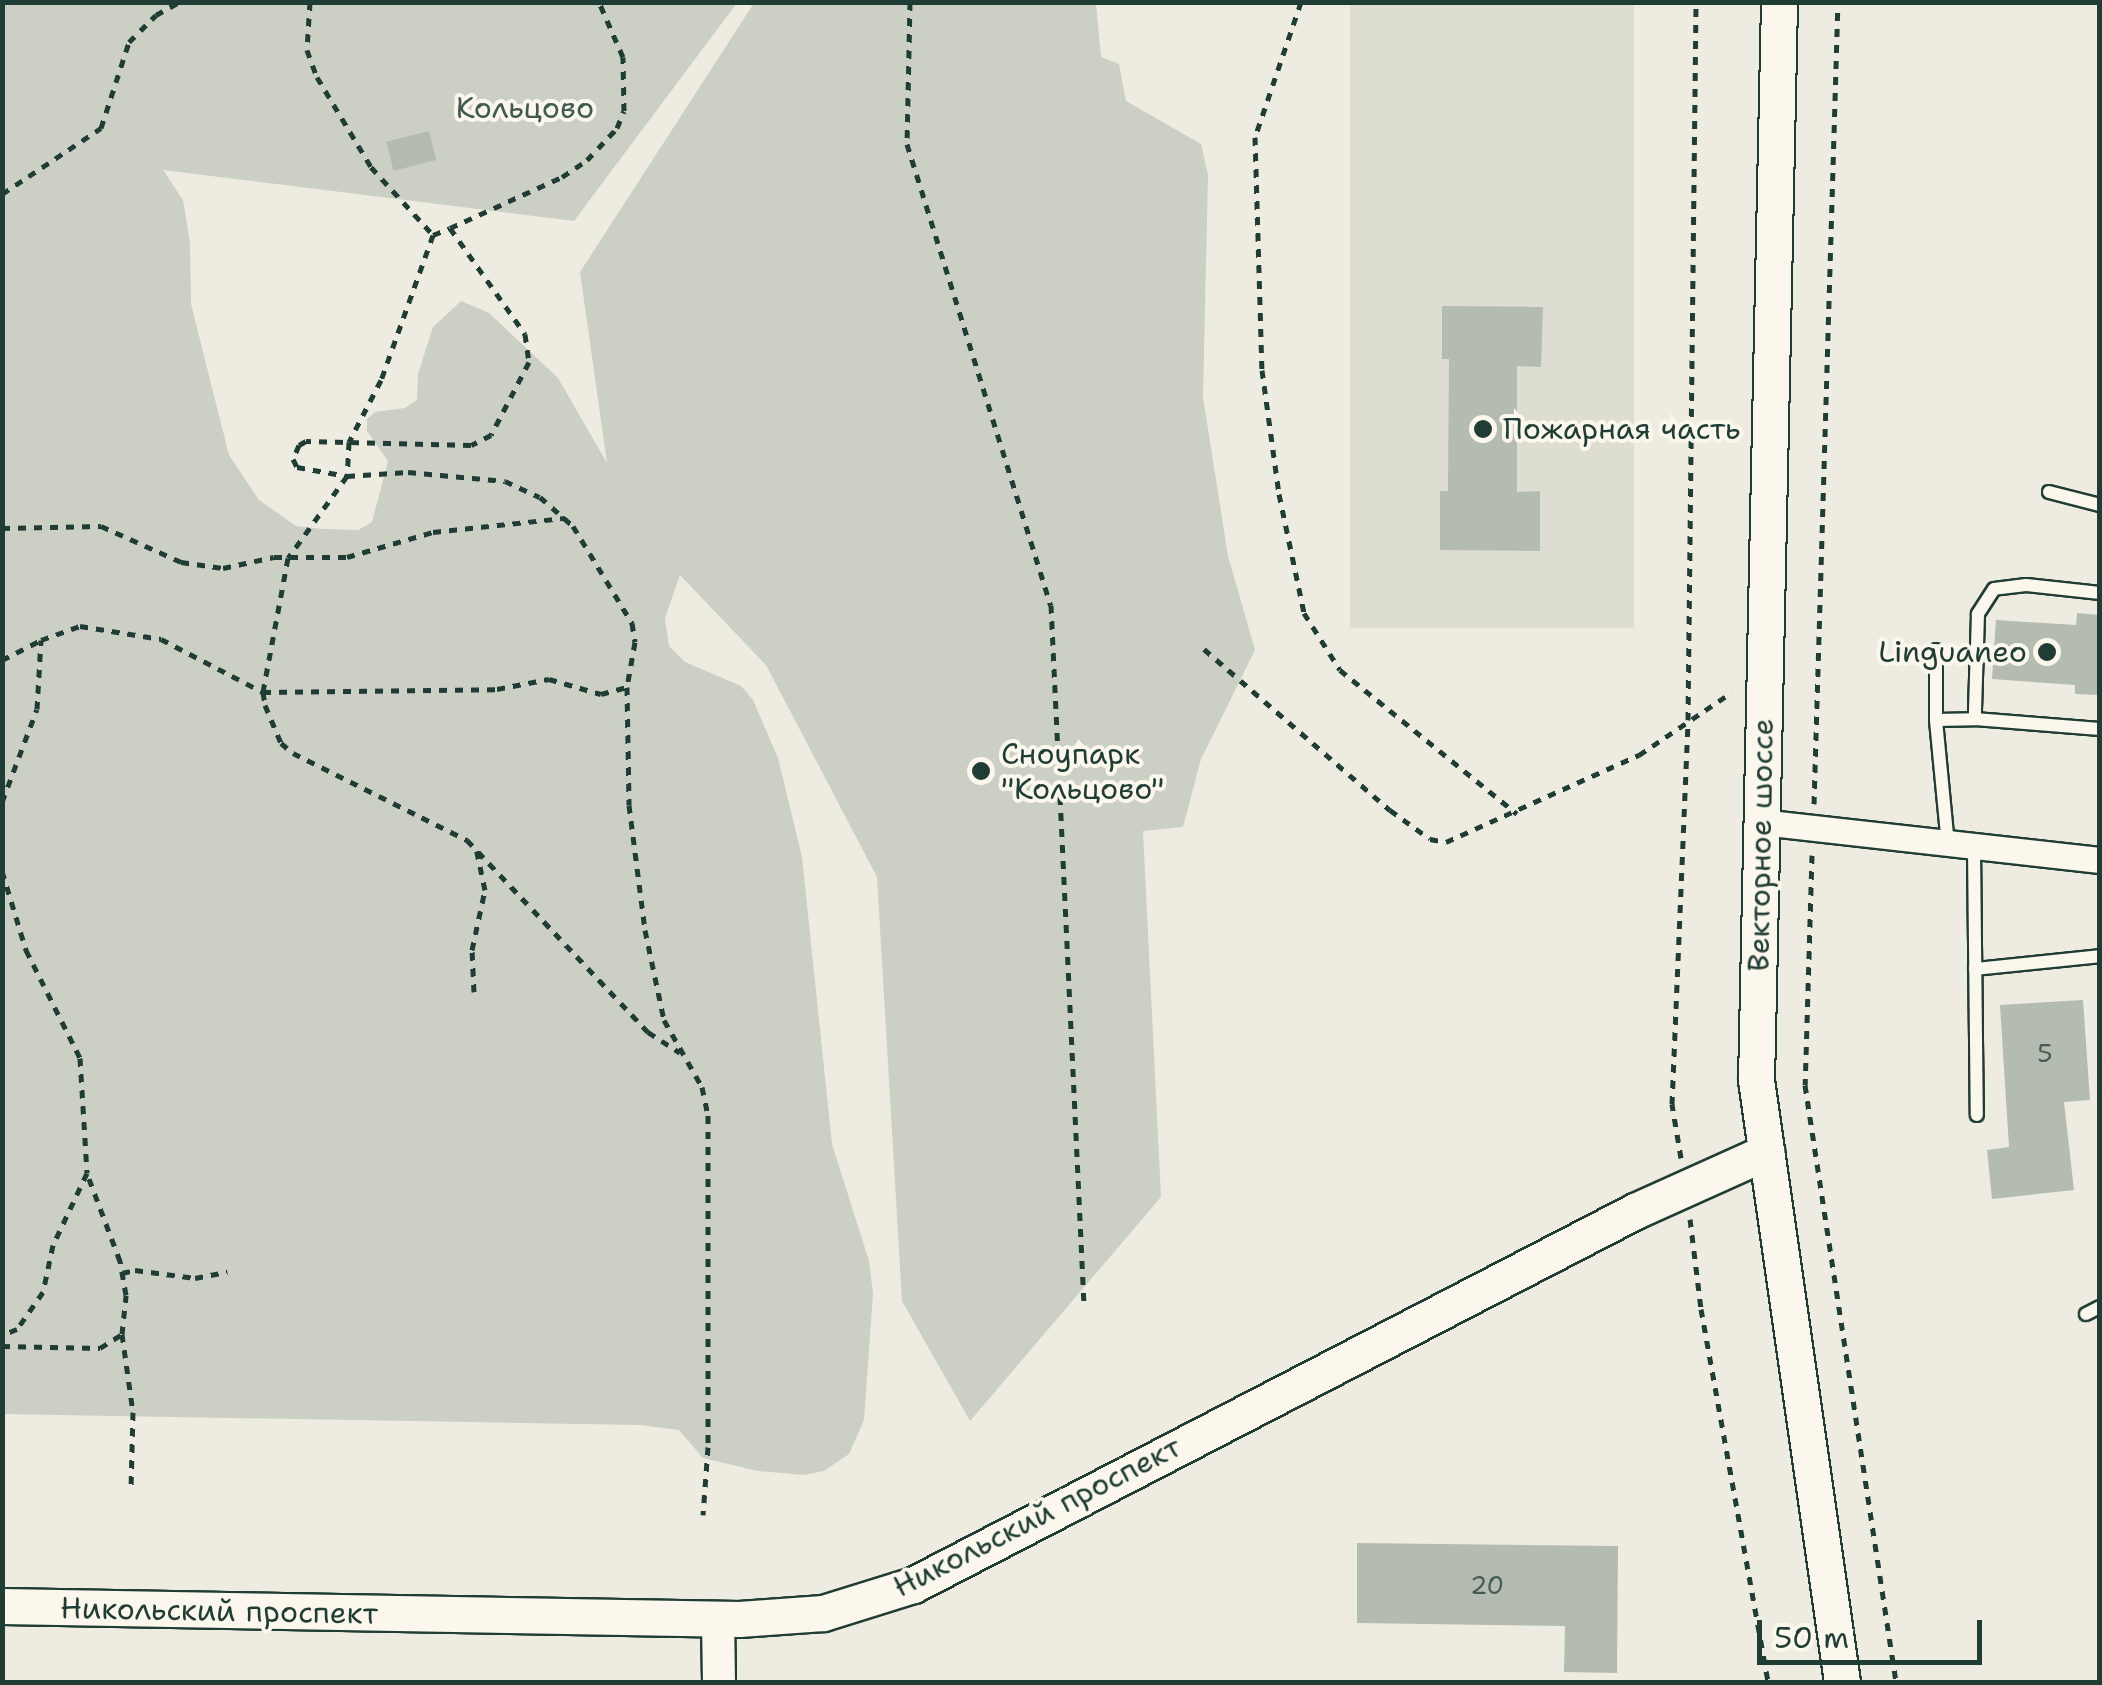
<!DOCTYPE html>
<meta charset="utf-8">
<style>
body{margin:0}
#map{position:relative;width:2102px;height:1685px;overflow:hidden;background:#eeece1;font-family:"Shantell Sans",sans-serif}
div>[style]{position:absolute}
.built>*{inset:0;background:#ddddd2;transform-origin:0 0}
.green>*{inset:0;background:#cbcfc4}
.building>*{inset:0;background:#b4bbb0;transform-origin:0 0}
.path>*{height:5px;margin-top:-2.5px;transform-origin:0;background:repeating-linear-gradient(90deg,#1f3d34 0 8px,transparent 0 16px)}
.roads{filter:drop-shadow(2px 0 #1f3d34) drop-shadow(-2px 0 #1f3d34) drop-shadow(0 2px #1f3d34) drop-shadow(0 -2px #1f3d34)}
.service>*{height:12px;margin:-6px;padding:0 6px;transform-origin:6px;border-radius:6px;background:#fbf7ec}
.minor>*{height:25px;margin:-12.5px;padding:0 12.5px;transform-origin:12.5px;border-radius:12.5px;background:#fbf7ec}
.tertiary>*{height:32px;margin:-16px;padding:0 16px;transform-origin:16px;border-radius:16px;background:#fbf7ec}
.secondary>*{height:35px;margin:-17.5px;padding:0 17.5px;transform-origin:17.5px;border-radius:17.5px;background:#fbf7ec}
.dots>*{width:28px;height:28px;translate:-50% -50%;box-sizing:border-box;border:5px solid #fbf7ec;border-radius:50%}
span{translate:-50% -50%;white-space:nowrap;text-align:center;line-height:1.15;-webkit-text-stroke:8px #fbf7ec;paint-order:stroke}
.number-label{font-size:25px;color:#445c53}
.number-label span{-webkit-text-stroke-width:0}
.park-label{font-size:30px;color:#415a51}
.poi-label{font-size:30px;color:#1f3d34}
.left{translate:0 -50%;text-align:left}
.right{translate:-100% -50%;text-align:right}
.street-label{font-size:30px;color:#1f3d34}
.frame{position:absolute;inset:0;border:5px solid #1f3d34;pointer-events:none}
.scale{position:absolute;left:1757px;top:1620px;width:225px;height:45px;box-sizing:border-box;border:5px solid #1f3d34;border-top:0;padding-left:12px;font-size:30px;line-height:35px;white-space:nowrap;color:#1f3d34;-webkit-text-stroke:8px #fbf7ec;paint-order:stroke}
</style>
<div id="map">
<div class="built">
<div style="left:1350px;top:3px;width:284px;height:625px"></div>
</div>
<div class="green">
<div style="clip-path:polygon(3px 3px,737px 3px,574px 221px,163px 170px,183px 200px,190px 243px,191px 304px,229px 455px,259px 500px,296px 526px,323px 529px,358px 530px,372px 522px,388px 461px,367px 431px,367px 419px,375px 412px,405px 408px,417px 400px,418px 374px,433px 327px,461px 301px,489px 313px,558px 378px,607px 463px,580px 272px,754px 3px,1096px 3px,1101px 57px,1119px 64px,1126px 101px,1201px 144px,1208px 175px,1203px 397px,1228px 556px,1255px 650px,1201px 759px,1183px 827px,1143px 831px,1161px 1197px,970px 1421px,902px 1301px,877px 877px,766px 665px,680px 575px,665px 618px,669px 646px,685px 662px,741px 686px,753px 700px,778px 758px,802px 857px,832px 1144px,869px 1261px,873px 1293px,864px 1420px,849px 1454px,824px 1471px,804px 1475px,758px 1471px,703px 1458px,679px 1430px,639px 1425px,3px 1414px)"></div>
</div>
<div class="building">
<div style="left:429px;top:131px;width:30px;height:44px;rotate:76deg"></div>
<div style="clip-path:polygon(1442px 306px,1543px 307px,1541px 367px,1517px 366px,1517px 492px,1540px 491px,1540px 551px,1440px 550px,1440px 491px,1448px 491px,1449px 359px,1442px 359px)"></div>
<div style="clip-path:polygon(2077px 613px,2100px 615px,2100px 695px,2075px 694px,2075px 685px,1992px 679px,1996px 620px,2076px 625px)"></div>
<div style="clip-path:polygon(2083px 1000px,2090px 1100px,2064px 1102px,2074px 1190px,1992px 1199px,1987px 1150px,2009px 1147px,2000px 1005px)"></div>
<div style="clip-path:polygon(1357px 1543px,1618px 1546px,1617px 1673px,1564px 1672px,1565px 1626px,1357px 1623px)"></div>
</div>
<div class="path">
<div style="left:310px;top:2px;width:48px;rotate:93.6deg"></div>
<div style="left:307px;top:50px;width:29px;rotate:70deg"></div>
<div style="left:317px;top:77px;width:105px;rotate:59deg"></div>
<div style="left:371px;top:167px;width:92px;rotate:47.6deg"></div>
<div style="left:433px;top:235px;width:154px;rotate:109.7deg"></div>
<div style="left:381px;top:380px;width:70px;rotate:117.3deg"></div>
<div style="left:349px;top:442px;width:34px;rotate:93deg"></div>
<div style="left:347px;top:476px;width:101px;rotate:125.7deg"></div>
<div style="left:288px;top:558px;width:136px;rotate:100.6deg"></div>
<div style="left:263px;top:692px;width:13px;rotate:81deg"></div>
<div style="left:265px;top:705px;width:41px;rotate:67.2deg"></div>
<div style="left:281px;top:743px;width:16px;rotate:40deg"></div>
<div style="left:293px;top:753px;width:195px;rotate:26.6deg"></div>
<div style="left:467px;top:840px;width:264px;rotate:46.7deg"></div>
<div style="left:648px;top:1032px;width:38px;rotate:33deg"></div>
<div style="left:910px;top:2px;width:142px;rotate:91.2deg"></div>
<div style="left:907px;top:144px;width:483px;rotate:72.7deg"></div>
<div style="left:1051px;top:605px;width:702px;rotate:87.3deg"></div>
<div style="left:1301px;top:2px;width:143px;rotate:108.8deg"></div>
<div style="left:1255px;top:137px;width:233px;rotate:88.3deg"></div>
<div style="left:1262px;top:370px;width:125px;rotate:82.2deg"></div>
<div style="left:1279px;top:494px;width:122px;rotate:78.1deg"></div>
<div style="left:1304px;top:613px;width:67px;rotate:57.7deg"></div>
<div style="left:1340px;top:670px;width:228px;rotate:39.1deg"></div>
<div style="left:2px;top:194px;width:119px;rotate:-33.7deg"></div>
<div style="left:101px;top:128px;width:90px;rotate:-72deg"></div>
<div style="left:129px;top:42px;width:38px;rotate:-45deg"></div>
<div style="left:156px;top:15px;width:26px;rotate:-29deg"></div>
<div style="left:450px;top:228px;width:123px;rotate:-24.5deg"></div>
<div style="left:562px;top:177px;width:30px;rotate:-34deg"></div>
<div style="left:587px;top:160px;width:44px;rotate:-46.8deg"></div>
<div style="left:617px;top:128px;width:18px;rotate:-68deg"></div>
<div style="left:624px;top:111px;width:54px;rotate:-91.1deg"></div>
<div style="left:623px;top:57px;width:60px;rotate:-113.6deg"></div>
<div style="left:433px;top:235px;width:18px;rotate:-22deg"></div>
<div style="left:450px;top:228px;width:130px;rotate:54.7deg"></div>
<div style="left:525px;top:334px;width:28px;rotate:82deg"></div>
<div style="left:529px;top:362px;width:82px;rotate:117.5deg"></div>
<div style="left:491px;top:435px;width:22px;rotate:153deg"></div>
<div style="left:471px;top:445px;width:165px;rotate:-178.6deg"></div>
<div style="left:306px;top:441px;width:8px;rotate:150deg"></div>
<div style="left:299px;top:445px;width:15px;rotate:113deg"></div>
<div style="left:293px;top:459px;width:9px;rotate:63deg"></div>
<div style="left:297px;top:467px;width:51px;rotate:10.2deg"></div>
<div style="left:347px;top:476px;width:61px;rotate:-3.8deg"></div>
<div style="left:408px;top:472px;width:97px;rotate:5.3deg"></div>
<div style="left:505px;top:481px;width:38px;rotate:25deg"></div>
<div style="left:540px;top:497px;width:44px;rotate:41.3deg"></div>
<div style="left:573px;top:526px;width:114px;rotate:58.7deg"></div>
<div style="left:632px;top:623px;width:19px;rotate:81deg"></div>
<div style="left:635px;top:642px;width:46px;rotate:100.1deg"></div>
<div style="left:627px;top:687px;width:118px;rotate:89deg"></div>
<div style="left:629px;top:805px;width:126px;rotate:82.7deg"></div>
<div style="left:645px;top:930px;width:92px;rotate:78.1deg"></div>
<div style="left:664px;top:1020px;width:77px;rotate:60.4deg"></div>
<div style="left:702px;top:1087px;width:29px;rotate:78deg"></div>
<div style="left:708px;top:1115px;width:332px;rotate:90deg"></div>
<div style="left:708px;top:1447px;width:68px;rotate:94.2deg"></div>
<div style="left:2px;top:528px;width:99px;rotate:-1.2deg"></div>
<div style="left:101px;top:526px;width:88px;rotate:24.2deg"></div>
<div style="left:181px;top:562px;width:42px;rotate:8.1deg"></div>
<div style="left:223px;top:568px;width:52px;rotate:-12.2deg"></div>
<div style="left:274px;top:557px;width:73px"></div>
<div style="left:347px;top:557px;width:90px;rotate:-16.2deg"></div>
<div style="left:433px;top:532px;width:133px;rotate:-6.1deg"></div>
<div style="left:1204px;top:649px;width:246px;rotate:40.9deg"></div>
<div style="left:1390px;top:810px;width:49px;rotate:35.9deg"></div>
<div style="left:1430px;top:839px;width:16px;rotate:11deg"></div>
<div style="left:1446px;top:842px;width:212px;rotate:-24.3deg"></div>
<div style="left:1639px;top:755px;width:112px;rotate:-34.1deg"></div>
<div style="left:2px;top:660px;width:44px;rotate:-27.1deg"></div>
<div style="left:2px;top:802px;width:99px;rotate:-69.4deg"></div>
<div style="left:37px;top:709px;width:69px;rotate:-86.7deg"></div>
<div style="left:41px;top:640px;width:41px;rotate:-19.7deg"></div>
<div style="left:80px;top:626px;width:82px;rotate:9.1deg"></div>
<div style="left:161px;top:639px;width:115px;rotate:27.5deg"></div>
<div style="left:263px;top:692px;width:234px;rotate:-0.7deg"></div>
<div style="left:497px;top:689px;width:53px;rotate:-10.9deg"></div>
<div style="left:549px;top:679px;width:54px;rotate:16.1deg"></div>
<div style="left:601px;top:694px;width:27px;rotate:-15deg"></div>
<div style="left:1814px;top:804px;width:802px;rotate:-88.29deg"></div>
<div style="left:1812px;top:855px;width:230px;rotate:91.7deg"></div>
<div style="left:1805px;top:1085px;width:604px;rotate:81.33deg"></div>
<div style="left:2px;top:871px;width:83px;rotate:73.1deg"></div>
<div style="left:26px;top:950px;width:121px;rotate:63.4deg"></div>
<div style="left:80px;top:1058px;width:115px;rotate:86.5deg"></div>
<div style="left:87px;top:1173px;width:80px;rotate:115.3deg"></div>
<div style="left:53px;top:1245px;width:48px;rotate:102deg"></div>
<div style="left:43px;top:1292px;width:45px;rotate:125.1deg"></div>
<div style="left:17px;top:1329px;width:16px;rotate:158deg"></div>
<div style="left:474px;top:992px;width:42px;rotate:-92.7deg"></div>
<div style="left:472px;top:950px;width:61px;rotate:-77.8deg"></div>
<div style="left:485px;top:890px;width:40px;rotate:-102deg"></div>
<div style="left:1681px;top:1158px;width:55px;rotate:-99.5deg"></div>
<div style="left:1672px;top:1104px;width:384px;rotate:-87.6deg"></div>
<div style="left:1688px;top:720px;width:718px;rotate:-89.36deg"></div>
<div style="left:1690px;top:1219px;width:91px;rotate:83deg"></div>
<div style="left:1701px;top:1309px;width:379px;rotate:79.8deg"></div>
<div style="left:122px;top:1273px;width:13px;rotate:-13deg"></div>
<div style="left:135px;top:1270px;width:61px;rotate:7.6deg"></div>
<div style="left:195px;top:1278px;width:33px;rotate:-11deg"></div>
<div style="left:122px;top:1334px;width:79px;rotate:82deg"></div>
<div style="left:133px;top:1412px;width:77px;rotate:91.5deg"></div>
<div style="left:2px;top:1346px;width:98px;rotate:1.2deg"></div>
<div style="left:100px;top:1348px;width:26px;rotate:-32deg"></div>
<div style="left:122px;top:1334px;width:39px;rotate:-84deg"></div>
<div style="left:126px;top:1295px;width:35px;rotate:-100deg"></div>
<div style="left:120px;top:1261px;width:94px;rotate:-110.6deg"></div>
</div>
<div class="roads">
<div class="service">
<div style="left:2049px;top:492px;width:53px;rotate:14.3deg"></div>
<div style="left:2100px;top:593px;width:74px;rotate:-173.8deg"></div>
<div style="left:2026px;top:585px;width:32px;rotate:173deg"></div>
<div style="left:1994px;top:589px;width:30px;rotate:123deg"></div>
<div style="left:1978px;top:614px;width:96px;rotate:91.8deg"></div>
<div style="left:1975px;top:710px;width:9px;rotate:90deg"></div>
<div style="left:1975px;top:719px;width:125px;rotate:4.6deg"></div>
<div style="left:1936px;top:650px;width:70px;rotate:90deg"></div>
<div style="left:1948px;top:845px;width:126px;rotate:-95.5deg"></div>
<div style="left:1936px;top:720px;width:39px;rotate:-1deg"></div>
<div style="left:1974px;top:848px;width:267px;rotate:89.4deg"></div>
<div style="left:1975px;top:969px;width:126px;rotate:-5.9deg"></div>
<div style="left:2086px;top:1314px;width:16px;rotate:-27deg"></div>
</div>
<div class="minor">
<div style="left:1761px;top:822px;width:341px;rotate:6.4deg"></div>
</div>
<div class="tertiary">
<div style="left:718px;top:1618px;width:64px;rotate:89.1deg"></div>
</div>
<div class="secondary">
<div style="left:1779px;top:2px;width:1078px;rotate:91.22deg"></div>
<div style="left:1756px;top:1080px;width:608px;rotate:81.87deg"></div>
<div style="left:2px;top:1606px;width:737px;rotate:1.01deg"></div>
<div style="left:739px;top:1619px;width:84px;rotate:-4.1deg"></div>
<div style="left:823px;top:1613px;width:94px;rotate:-17.3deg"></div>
<div style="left:913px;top:1585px;width:813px;rotate:-27.38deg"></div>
<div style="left:1635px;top:1211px;width:144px;rotate:-24.2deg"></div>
</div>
</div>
<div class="dots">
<div style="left:1483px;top:429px;background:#1f3d34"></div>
<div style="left:2047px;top:652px;background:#1f3d34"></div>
<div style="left:981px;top:771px;background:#1f3d34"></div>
</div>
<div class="number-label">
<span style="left:2045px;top:1053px">5</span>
<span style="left:1487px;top:1585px">20</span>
</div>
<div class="park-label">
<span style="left:525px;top:108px">Кольцово</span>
</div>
<div class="poi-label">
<span class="left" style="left:1503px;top:429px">Пожарная часть</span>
<span class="right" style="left:2027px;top:652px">Linguaneo</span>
<span class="left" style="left:1001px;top:771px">Сноупарк<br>"Кольцово"</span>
</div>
<div class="street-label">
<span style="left:1761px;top:845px;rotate:-89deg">Векторное шоссе</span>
<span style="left:1037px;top:1517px;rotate:-27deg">Никольский проспект</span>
<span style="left:219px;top:1611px;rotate:1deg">Никольский проспект</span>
</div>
<div class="frame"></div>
<div class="scale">50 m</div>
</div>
